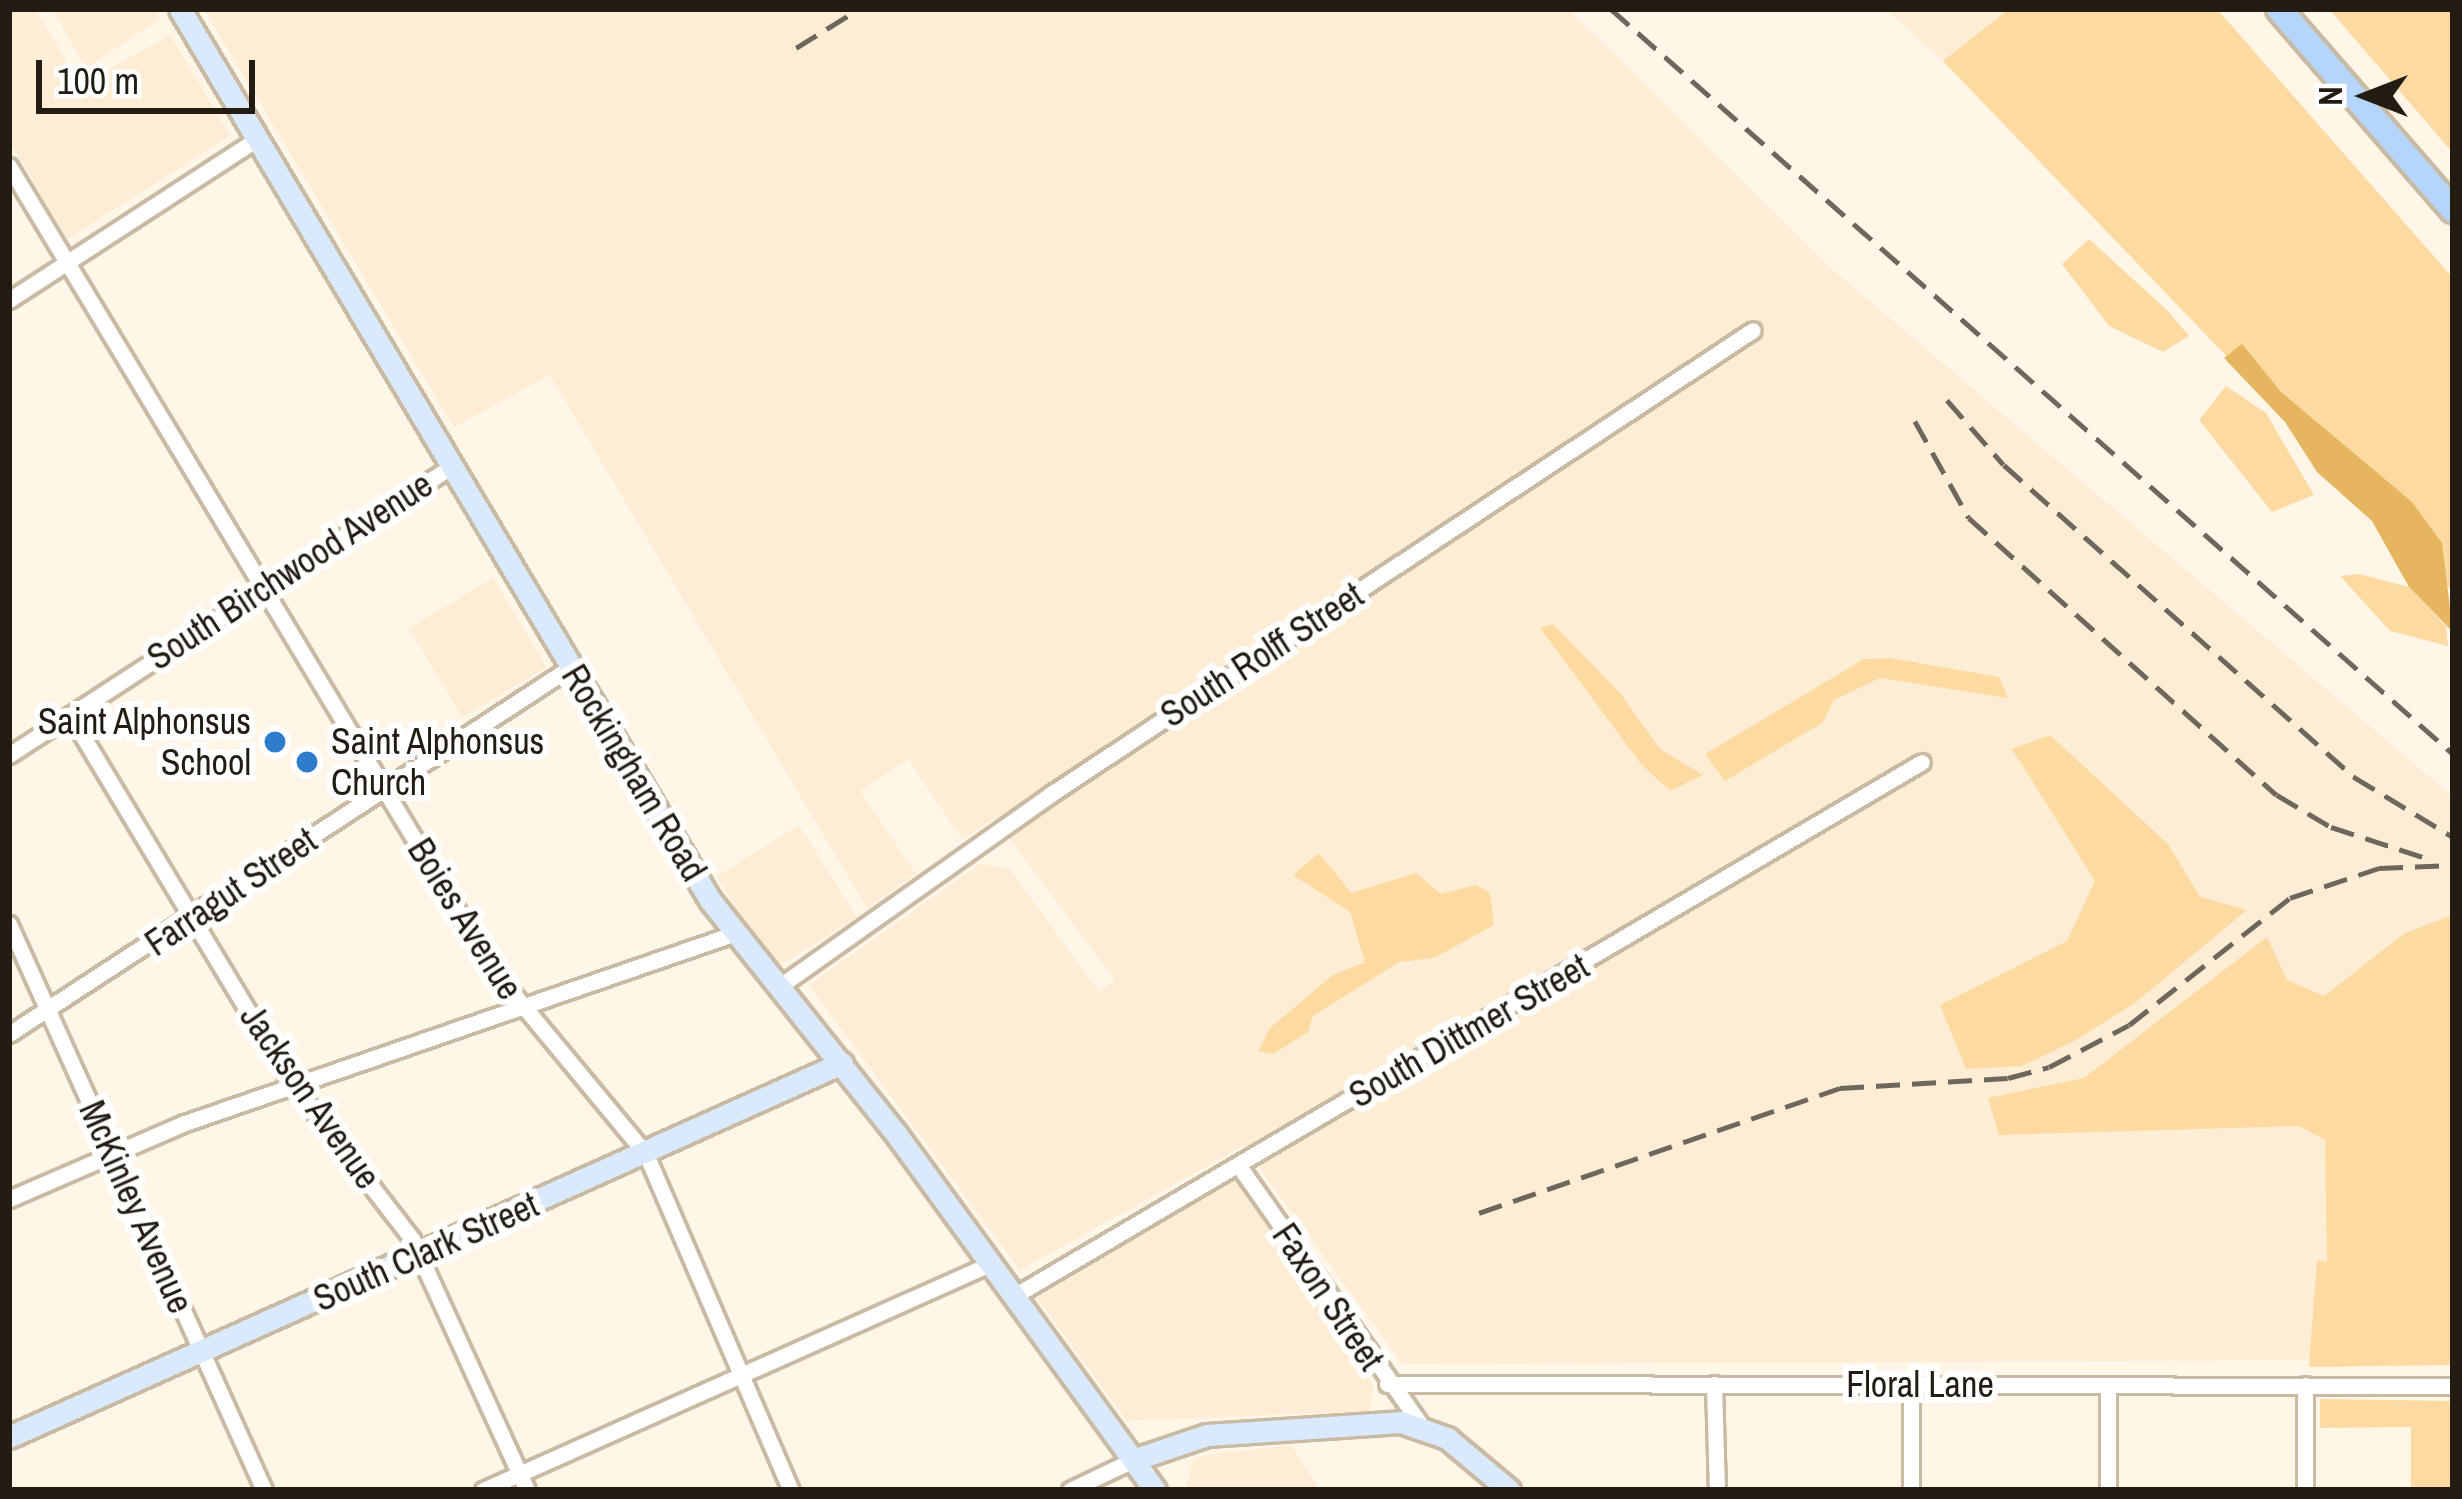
<!DOCTYPE html>
<style>
body{margin:0}
#map{position:relative;width:2462px;height:1499px;overflow:hidden;background:#fff6e7;font-family:"Archivo Narrow",sans-serif}
div>[style]{position:absolute}
.built>*{inset:0;background:#fcedd4;transform-origin:0 0}
.green>*{inset:0;background:#fddaa1}
.water>*{inset:0;background:#e5b55f}
.roads{filter:drop-shadow(3px 0 #c9baa3) drop-shadow(-3px 0 #c9baa3) drop-shadow(0 3px #c9baa3) drop-shadow(0 -3px #c9baa3)}
.street>*{height:15px;margin:-7.5px;padding:0 7.5px;transform-origin:7.5px;border-radius:7.5px;background:#fff}
.secondary>*{height:21px;margin:-10.5px;padding:0 10.5px;transform-origin:10.5px;border-radius:10.5px;background:#daeafc}
.primary>*{height:24px;margin:-12px;padding:0 12px;transform-origin:12px;border-radius:12px;background:#b5d5fa}
.rail>*{height:4.5px;margin-top:-2.25px;transform-origin:0;background:repeating-linear-gradient(90deg,#6e675c 0 24px,transparent 0 36px)}
.dots>*{width:33px;height:33px;translate:-50% -50%;box-sizing:border-box;border:6px solid #fff;border-radius:50%}
span{translate:-50% -50%;white-space:nowrap;text-align:center;line-height:1.15;-webkit-text-stroke:12px #fff;paint-order:stroke}
.street-label{font-size:36px;color:#221c13}
.poi-label{font-size:36px;color:#221c13}
.right{translate:-100% -50%;text-align:right}
.left{translate:0 -50%;text-align:left}
.frame{position:absolute;inset:0;border:12px solid #221c13;pointer-events:none}
.north{position:absolute;left:2306px;top:36px;width:120px;height:120px;-webkit-text-stroke:9px #fff;paint-order:stroke;rotate:270deg;font-size:33px;font-weight:700;line-height:48px;text-align:center;color:#221c13}
.north::after{content:'';display:block;margin:auto;width:42px;height:54px;background:#221c13;clip-path:polygon(50% 0,100% 100%,50% 72%,0 100%)}
.scale{position:absolute;left:36px;top:60px;width:219px;height:54px;box-sizing:border-box;border:6px solid #221c13;border-top:0;padding-left:15px;font-size:36px;line-height:42px;white-space:nowrap;color:#221c13;-webkit-text-stroke:9px #fff;paint-order:stroke}
</style>
<div id="map">
<div class="built">
<div style="clip-path:polygon(9px 9px,35px 9px,81px 85px,170px 35px,230px 136px,67px 239px,9px 140px)"></div>
<div style="clip-path:polygon(52px 9px,154px 9px,160px 19px,86px 68px)"></div>
<div style="clip-path:polygon(204px 9px,1568px 9px,1833px 270px,2453px 797px,2453px 915px,2405px 933px,2323px 1076px,2330px 1360px,1403px 1364px,1243px 1146px,1020px 1270px,809px 985px,980px 864px,1009px 868px,1099px 992px,1115px 980px,995px 819px,962px 839px,908px 759px,860px 791px,916px 874px,867px 908px,550px 375px,454px 427px)"></div>
<div style="clip-path:polygon(1886px 9px,2009px 9px,1943px 61px)"></div>
<div style="left:493px;top:578px;width:104px;height:98px;rotate:59deg"></div>
<div style="left:799px;top:825px;width:109px;height:97px;rotate:58deg"></div>
<div style="clip-path:polygon(1234px 1177px,1374px 1386px,1369px 1411px,1127px 1421px,1037px 1298px)"></div>
<div style="clip-path:polygon(1291px 1445px,1320px 1490px,1185px 1490px,1194px 1460px,1205px 1455px)"></div>
</div>
<div class="green">
<div style="clip-path:polygon(2009px 9px,2217px 9px,2453px 278px,2453px 592px,1943px 61px)"></div>
<div style="clip-path:polygon(2329px 9px,2453px 9px,2453px 153px)"></div>
<div style="clip-path:polygon(2089px 239px,2167px 310px,2189px 336px,2163px 352px,2109px 326px,2062px 264px)"></div>
<div style="clip-path:polygon(2226px 386px,2266px 413px,2314px 495px,2272px 512px,2199px 420px)"></div>
<div style="clip-path:polygon(2359px 574px,2409px 587px,2446px 626px,2448px 646px,2390px 631px,2340px 576px)"></div>
<div style="clip-path:polygon(1553px 624px,1620px 693px,1660px 749px,1703px 775px,1670px 791px,1641px 764px,1540px 628px)"></div>
<div style="clip-path:polygon(1890px 658px,1999px 677px,2008px 698px,1880px 678px,1834px 700px,1822px 723px,1725px 781px,1705px 754px,1864px 659px)"></div>
<div style="clip-path:polygon(2050px 735px,2168px 844px,2200px 897px,2247px 910px,2135px 1003px,2074px 1041px,2022px 1066px,1966px 1069px,1940px 1005px,2067px 941px,2095px 881px,2012px 749px)"></div>
<div style="clip-path:polygon(1319px 853px,1351px 893px,1416px 873px,1441px 894px,1476px 885px,1490px 893px,1494px 925px,1434px 958px,1399px 962px,1313px 1016px,1308px 1032px,1273px 1054px,1258px 1051px,1270px 1028px,1333px 975px,1365px 962px,1350px 912px,1293px 875px)"></div>
<div style="clip-path:polygon(2453px 915px,2453px 1365px,2309px 1367px,2317px 1260px,2327px 1262px,2325px 1140px,2299px 1126px,1999px 1135px,1988px 1098px,2084px 1078px,2267px 937px,2287px 980px,2324px 996px,2405px 933px)"></div>
<div style="clip-path:polygon(2320px 1399px,2453px 1401px,2453px 1490px,2411px 1490px,2411px 1427px,2320px 1428px)"></div>
</div>
<div class="water">
<div style="clip-path:polygon(2242px 344px,2281px 392px,2412px 502px,2442px 543px,2453px 632px,2409px 587px,2372px 521px,2317px 472px,2285px 422px,2224px 358px)"></div>
</div>
<div class="roads">
<div class="street">
<div style="left:9px;top:166px;width:936px;rotate:58.94deg"></div>
<div style="left:492px;top:968px;width:241px;rotate:50.4deg"></div>
<div style="left:646px;top:1154px;width:366px;rotate:66.7deg"></div>
<div style="left:9px;top:300px;width:297px;rotate:-33deg"></div>
<div style="left:70px;top:715px;width:423px;rotate:59deg"></div>
<div style="left:288px;top:1078px;width:203px;rotate:52.4deg"></div>
<div style="left:412px;top:1239px;width:276px;rotate:65.4deg"></div>
<div style="left:9px;top:755px;width:529px;rotate:-33.12deg"></div>
<div style="left:9px;top:924px;width:621px;rotate:65.75deg"></div>
<div style="left:777px;top:988px;width:336px;rotate:-35.3deg"></div>
<div style="left:1051px;top:794px;width:841px;rotate:-33.46deg"></div>
<div style="left:9px;top:1034px;width:671px;rotate:-33.15deg"></div>
<div style="left:1239px;top:1166px;width:317px;rotate:54.9deg"></div>
<div style="left:9px;top:1199px;width:192px;rotate:-23.4deg"></div>
<div style="left:185px;top:1123px;width:580px;rotate:-19.03deg"></div>
<div style="left:1014px;top:1296px;width:1053px;rotate:-30.46deg"></div>
<div style="left:1387px;top:1384px;width:1066px;rotate:0.11deg"></div>
<div style="left:1714px;top:1384px;width:106px;rotate:88.4deg"></div>
<div style="left:2108px;top:1385px;width:105px;rotate:90deg"></div>
<div style="left:2305px;top:1385px;width:105px;rotate:90deg"></div>
<div style="left:483px;top:1490px;width:555px;rotate:-24.03deg"></div>
<div style="left:1070px;top:1490px;width:70px;rotate:-25.5deg"></div>
<div style="left:1911px;top:1490px;width:105px;rotate:-90deg"></div>
</div>
<div class="secondary">
<div style="left:180px;top:9px;width:1037px;rotate:59.25deg"></div>
<div style="left:710px;top:900px;width:295px;rotate:51.5deg"></div>
<div style="left:894px;top:1131px;width:444px;rotate:54deg"></div>
<div style="left:9px;top:1437px;width:913px;rotate:-24.18deg"></div>
<div style="left:1133px;top:1460px;width:78px;rotate:-18.7deg"></div>
<div style="left:1207px;top:1435px;width:194px;rotate:-3.8deg"></div>
<div style="left:1401px;top:1422px;width:49px;rotate:19.2deg"></div>
<div style="left:1447px;top:1438px;width:81px;rotate:40deg"></div>
</div>
<div class="primary">
<div style="left:2279px;top:9px;width:266px;rotate:49.1deg"></div>
</div>
</div>
<div class="rail">
<div style="left:1611px;top:9px;width:1124px;rotate:41.5deg"></div>
<div style="left:796px;top:48px;width:74px;rotate:-31.8deg"></div>
<div style="left:1947px;top:400px;width:86px;rotate:48.8deg"></div>
<div style="left:2004px;top:465px;width:469px;rotate:41.7deg"></div>
<div style="left:2354px;top:777px;width:116px;rotate:31.2deg"></div>
<div style="left:1915px;top:421px;width:111px;rotate:60.9deg"></div>
<div style="left:1969px;top:518px;width:414px;rotate:42deg"></div>
<div style="left:2277px;top:795px;width:63px;rotate:30.7deg"></div>
<div style="left:2331px;top:827px;width:97px;rotate:18.1deg"></div>
<div style="left:1479px;top:1213px;width:382px;rotate:-19.1deg"></div>
<div style="left:1840px;top:1088px;width:168px;rotate:-3.4deg"></div>
<div style="left:2008px;top:1078px;width:42px;rotate:-15deg"></div>
<div style="left:2049px;top:1067px;width:90px;rotate:-27.7deg"></div>
<div style="left:2129px;top:1025px;width:205px;rotate:-38.3deg"></div>
<div style="left:2290px;top:898px;width:94px;rotate:-18.6deg"></div>
<div style="left:2379px;top:868px;width:74px;rotate:-2.3deg"></div>
</div>
<div class="dots">
<div style="left:275px;top:742px;background:#2e7ccc"></div>
<div style="left:307px;top:762px;background:#2e7ccc"></div>
</div>
<div class="street-label">
<span style="left:290px;top:571px;rotate:-33deg">South Birchwood Avenue</span>
<span style="left:1262px;top:655px;rotate:-33deg">South Rolff Street</span>
<span style="left:634px;top:773px;rotate:59deg">Rockingham Road</span>
<span style="left:231px;top:892px;rotate:-34deg">Farragut Street</span>
<span style="left:465px;top:919px;rotate:58deg">Boies Avenue</span>
<span style="left:1469px;top:1031px;rotate:-30deg">South Dittmer Street</span>
<span style="left:310px;top:1097px;rotate:55deg">Jackson Avenue</span>
<span style="left:136px;top:1207px;rotate:66deg">McKinley Avenue</span>
<span style="left:426px;top:1252px;rotate:-24deg">South Clark Street</span>
<span style="left:1328px;top:1297px;rotate:56deg">Faxon Street</span>
<span style="left:1920px;top:1385px">Floral Lane</span>
</div>
<div class="poi-label">
<span class="right" style="left:251px;top:742px">Saint Alphonsus<br>School</span>
<span class="left" style="left:331px;top:762px">Saint Alphonsus<br>Church</span>
</div>
<div class="frame"></div>
<div class="north">N</div>
<div class="scale">100 m</div>
</div>
